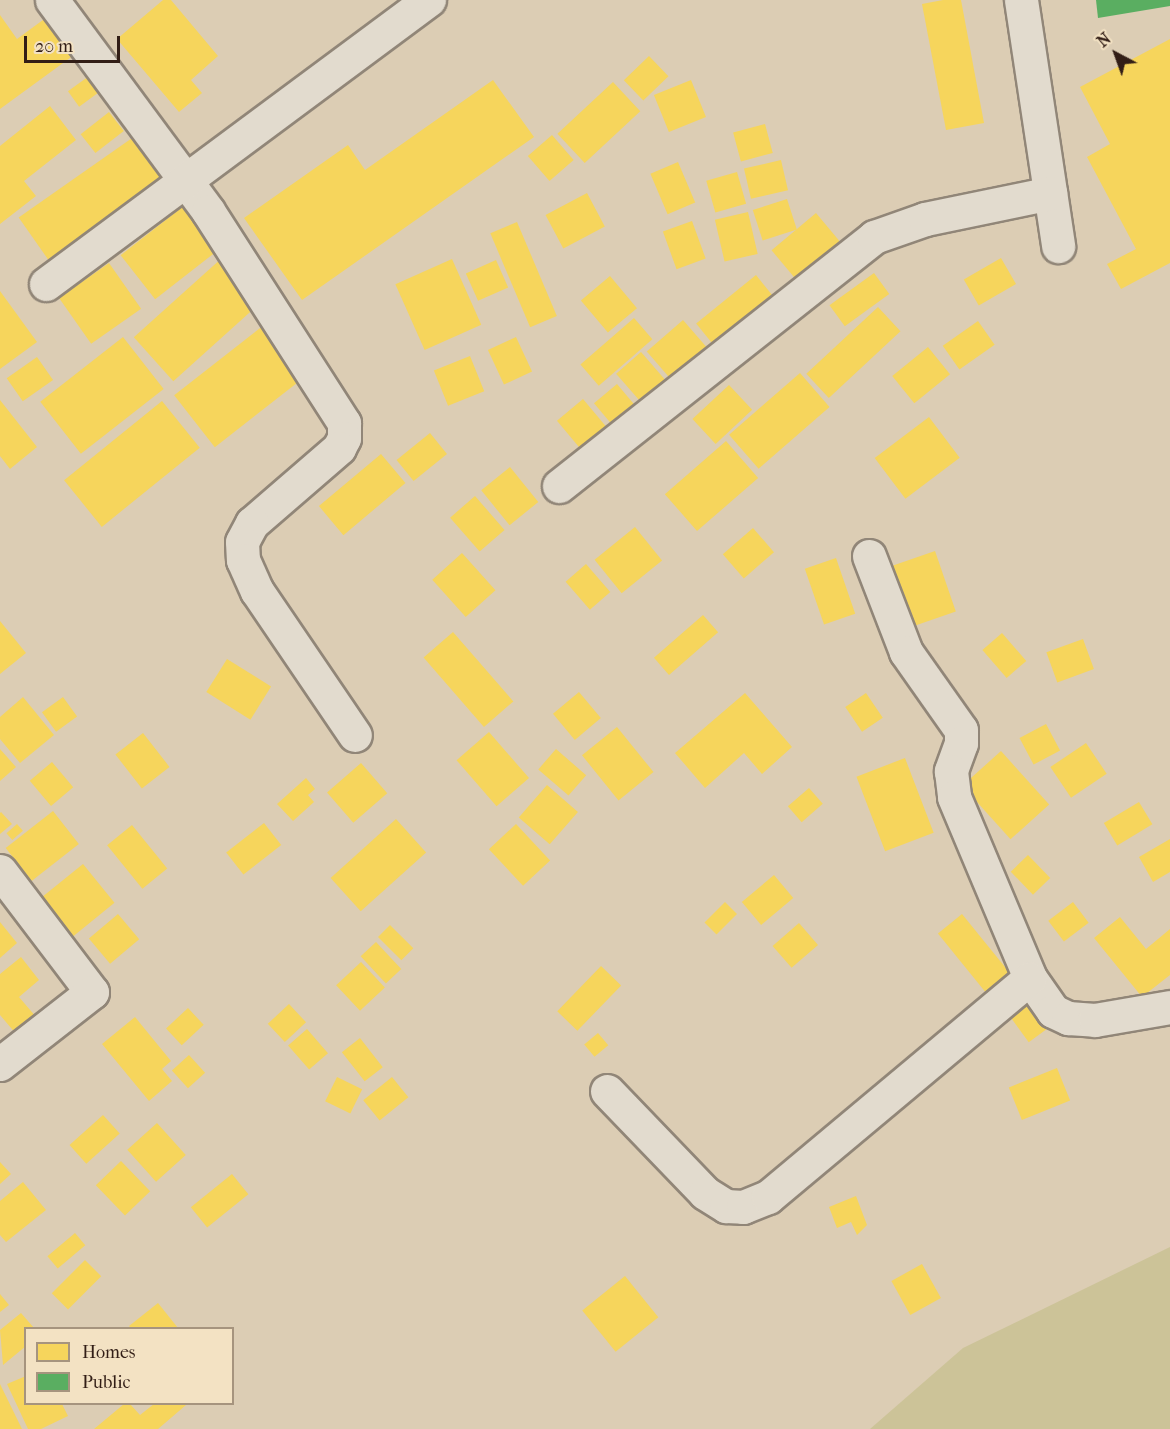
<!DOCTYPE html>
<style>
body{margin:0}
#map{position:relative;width:1170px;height:1429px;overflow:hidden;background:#dccdb4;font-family:"IM FELL French Canon",serif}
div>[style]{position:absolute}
.green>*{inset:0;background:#ccc398}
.homes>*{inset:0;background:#f6d55c;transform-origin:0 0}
.public>*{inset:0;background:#5aae61}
.roads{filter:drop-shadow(2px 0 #918678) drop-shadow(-2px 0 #918678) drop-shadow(0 2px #918678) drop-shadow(0 -2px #918678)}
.minor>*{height:33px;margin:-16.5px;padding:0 16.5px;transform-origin:16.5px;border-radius:16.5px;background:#e2dbce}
span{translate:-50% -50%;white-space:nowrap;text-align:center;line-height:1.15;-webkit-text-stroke:6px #f3e2c3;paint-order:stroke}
.legend{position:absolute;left:24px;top:1327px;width:210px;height:78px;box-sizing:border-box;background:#f3e2c3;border:2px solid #a6947e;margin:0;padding:8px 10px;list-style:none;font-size:18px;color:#321e16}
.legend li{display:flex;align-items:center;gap:12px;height:30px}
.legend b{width:30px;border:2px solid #a6947e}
.north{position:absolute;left:1086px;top:24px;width:60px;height:60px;-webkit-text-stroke:4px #f3e2c3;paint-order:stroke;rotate:319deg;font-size:16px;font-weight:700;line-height:24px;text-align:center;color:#321e16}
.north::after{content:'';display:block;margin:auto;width:21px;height:27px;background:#321e16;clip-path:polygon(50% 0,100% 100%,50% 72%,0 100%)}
.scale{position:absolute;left:24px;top:36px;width:96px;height:27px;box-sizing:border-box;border:3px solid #321e16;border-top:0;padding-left:8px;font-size:18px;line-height:21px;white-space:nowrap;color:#321e16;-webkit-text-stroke:4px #f3e2c3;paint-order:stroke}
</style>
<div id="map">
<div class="green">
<div style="clip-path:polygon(1170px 1247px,1170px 1429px,870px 1429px,963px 1348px)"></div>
</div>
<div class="homes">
<div style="clip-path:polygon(163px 0,171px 0,218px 56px,191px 80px,202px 93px,179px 112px,117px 39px)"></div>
<div style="clip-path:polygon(943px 0,961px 0,984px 123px,946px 130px,922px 4px)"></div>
<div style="clip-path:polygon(0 15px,17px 39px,47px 17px,74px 55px,0 109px)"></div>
<div style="clip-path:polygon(1170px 39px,1170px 263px,1121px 289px,1107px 264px,1136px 249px,1087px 157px,1110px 144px,1080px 87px)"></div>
<div style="left:649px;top:56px;width:28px;height:35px;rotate:46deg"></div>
<div style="left:89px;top:76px;width:19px;height:26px;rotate:54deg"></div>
<div style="clip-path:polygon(493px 80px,534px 137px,302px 300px,244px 218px,348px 145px,365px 170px)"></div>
<div style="left:691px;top:80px;width:40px;height:40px;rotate:68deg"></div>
<div style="left:613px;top:82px;width:40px;height:76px;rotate:47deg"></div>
<div style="clip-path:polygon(50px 106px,76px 140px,24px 181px,36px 196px,0 224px,0 146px)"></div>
<div style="left:109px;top:112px;width:24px;height:36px;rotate:52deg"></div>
<div style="left:765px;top:124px;width:30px;height:33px;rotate:75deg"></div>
<div style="left:552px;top:135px;width:33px;height:32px;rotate:49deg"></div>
<div style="left:135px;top:136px;width:57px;height:142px;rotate:55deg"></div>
<div style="left:781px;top:160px;width:31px;height:38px;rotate:77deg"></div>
<div style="left:678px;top:162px;width:44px;height:30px;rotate:67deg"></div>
<div style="left:737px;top:172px;width:33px;height:32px;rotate:74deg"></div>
<div style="left:587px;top:193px;width:38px;height:47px;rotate:62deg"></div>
<div style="left:787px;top:199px;width:32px;height:36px;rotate:72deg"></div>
<div style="left:190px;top:201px;width:56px;height:88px;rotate:52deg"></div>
<div style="left:748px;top:212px;width:43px;height:34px;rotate:77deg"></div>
<div style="left:816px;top:213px;width:42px;height:58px;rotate:50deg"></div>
<div style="left:692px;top:221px;width:40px;height:31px;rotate:70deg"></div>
<div style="left:517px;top:222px;width:102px;height:29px;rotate:67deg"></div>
<div style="left:223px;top:257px;width:59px;height:120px;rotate:48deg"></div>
<div style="left:1001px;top:258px;width:30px;height:43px;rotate:60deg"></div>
<div style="left:452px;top:259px;width:72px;height:62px;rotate:66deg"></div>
<div style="left:496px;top:260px;width:30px;height:33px;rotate:66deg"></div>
<div style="left:109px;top:263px;width:56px;height:61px;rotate:55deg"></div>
<div style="left:874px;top:273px;width:26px;height:55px;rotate:54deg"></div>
<div style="left:756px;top:275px;width:35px;height:77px;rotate:51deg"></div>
<div style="left:610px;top:276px;width:42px;height:38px;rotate:50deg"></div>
<div style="clip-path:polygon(0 291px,37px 342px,0 369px)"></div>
<div style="left:878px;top:307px;width:33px;height:98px;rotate:47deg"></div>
<div style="left:634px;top:318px;width:28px;height:71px;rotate:49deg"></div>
<div style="left:683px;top:320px;width:46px;height:48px;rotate:49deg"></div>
<div style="left:978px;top:321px;width:29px;height:43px;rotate:55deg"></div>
<div style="left:264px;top:325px;width:66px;height:114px;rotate:52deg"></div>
<div style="left:123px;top:337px;width:66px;height:105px;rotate:52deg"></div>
<div style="left:516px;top:337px;width:38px;height:31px;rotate:65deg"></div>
<div style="left:928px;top:347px;width:35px;height:46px;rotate:51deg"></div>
<div style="left:641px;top:352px;width:44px;height:33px;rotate:49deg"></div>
<div style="left:470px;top:356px;width:38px;height:39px;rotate:68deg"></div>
<div style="left:37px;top:357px;width:28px;height:37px;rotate:55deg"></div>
<div style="left:800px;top:373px;width:45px;height:94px;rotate:49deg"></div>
<div style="left:617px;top:384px;width:35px;height:30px;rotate:50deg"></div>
<div style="left:729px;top:385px;width:34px;height:50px;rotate:47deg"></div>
<div style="left:583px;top:399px;width:42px;height:34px;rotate:50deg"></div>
<div style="clip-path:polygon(0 400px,37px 447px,10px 469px,0 456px)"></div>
<div style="left:162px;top:401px;width:60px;height:126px;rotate:51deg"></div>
<div style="left:929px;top:417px;width:51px;height:68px;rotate:53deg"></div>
<div style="left:430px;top:433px;width:27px;height:43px;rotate:51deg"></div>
<div style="left:726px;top:441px;width:49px;height:81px;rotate:49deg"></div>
<div style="left:381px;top:454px;width:38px;height:81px;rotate:50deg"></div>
<div style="left:510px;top:467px;width:45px;height:37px;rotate:51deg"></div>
<div style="left:475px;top:496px;width:45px;height:33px;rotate:49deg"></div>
<div style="left:635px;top:527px;width:43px;height:52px;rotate:51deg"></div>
<div style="left:753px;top:528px;width:32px;height:40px;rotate:49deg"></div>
<div style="left:935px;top:551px;width:64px;height:52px;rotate:71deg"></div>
<div style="left:462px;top:553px;width:50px;height:40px;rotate:48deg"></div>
<div style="left:836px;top:558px;width:59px;height:33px;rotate:71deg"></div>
<div style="left:586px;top:564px;width:37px;height:27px;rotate:49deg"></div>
<div style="left:703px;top:615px;width:23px;height:65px;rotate:49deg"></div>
<div style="clip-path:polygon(0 621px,26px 653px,0 674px)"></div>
<div style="left:453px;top:632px;width:92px;height:39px;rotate:49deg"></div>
<div style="left:1002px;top:633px;width:37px;height:26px;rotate:49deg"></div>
<div style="left:1083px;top:639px;width:32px;height:39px;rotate:70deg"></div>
<div style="left:227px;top:659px;width:52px;height:39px;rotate:32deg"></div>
<div style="left:579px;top:692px;width:34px;height:34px;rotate:50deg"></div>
<div style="clip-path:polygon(745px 693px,792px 747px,762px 774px,744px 753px,705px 788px,675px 753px)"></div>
<div style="left:866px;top:693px;width:30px;height:25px;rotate:56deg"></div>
<div style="clip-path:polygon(23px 697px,54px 735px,20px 763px,0 739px,0 717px)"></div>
<div style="left:63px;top:697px;width:24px;height:26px;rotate:54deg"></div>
<div style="left:1046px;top:724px;width:30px;height:30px;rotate:62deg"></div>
<div style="left:617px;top:727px;width:58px;height:45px;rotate:51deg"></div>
<div style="left:489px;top:732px;width:61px;height:43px;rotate:49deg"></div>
<div style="left:143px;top:733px;width:43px;height:35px;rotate:52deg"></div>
<div style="left:1086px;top:743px;width:37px;height:43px;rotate:56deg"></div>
<div style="clip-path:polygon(0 749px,16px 767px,0 781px)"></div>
<div style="left:556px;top:749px;width:40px;height:27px;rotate:41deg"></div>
<div style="left:1001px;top:751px;width:72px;height:52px;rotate:48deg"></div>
<div style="left:905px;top:758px;width:80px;height:52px;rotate:69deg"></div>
<div style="left:52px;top:762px;width:33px;height:29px;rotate:50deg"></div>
<div style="left:361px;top:763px;width:40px;height:45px;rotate:49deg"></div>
<div style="clip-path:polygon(306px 778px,315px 789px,308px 795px,314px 802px,293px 821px,277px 804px)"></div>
<div style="left:547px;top:785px;width:41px;height:43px;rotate:41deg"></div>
<div style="left:809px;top:788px;width:21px;height:28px;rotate:49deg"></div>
<div style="left:1139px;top:802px;width:26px;height:41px;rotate:59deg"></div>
<div style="left:53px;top:811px;width:42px;height:60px;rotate:52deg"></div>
<div style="clip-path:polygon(1px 812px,12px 824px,0 834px,0 813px)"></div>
<div style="left:396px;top:819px;width:45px;height:88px;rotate:48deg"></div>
<div style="left:264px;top:823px;width:28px;height:48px;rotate:52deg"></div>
<div style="left:17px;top:824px;width:9px;height:14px;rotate:49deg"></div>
<div style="left:516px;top:824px;width:50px;height:37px;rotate:47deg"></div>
<div style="left:132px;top:825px;width:56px;height:32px;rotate:51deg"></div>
<div style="clip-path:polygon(1170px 839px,1170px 872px,1153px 882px,1139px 857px)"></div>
<div style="left:1028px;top:855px;width:32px;height:24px;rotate:46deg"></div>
<div style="left:83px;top:864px;width:50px;height:53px;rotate:51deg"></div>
<div style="left:774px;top:875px;width:30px;height:42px;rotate:50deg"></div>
<div style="left:725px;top:902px;width:17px;height:29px;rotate:45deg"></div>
<div style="left:1073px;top:902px;width:26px;height:31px;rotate:53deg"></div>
<div style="left:118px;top:914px;width:33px;height:38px;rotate:50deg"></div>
<div style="left:962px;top:914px;width:77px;height:31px;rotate:51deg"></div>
<div style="clip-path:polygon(1120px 917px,1146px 949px,1170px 929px,1170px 975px,1142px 997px,1094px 938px)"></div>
<div style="clip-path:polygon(0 922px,17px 943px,0 958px)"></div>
<div style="left:799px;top:923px;width:29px;height:35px;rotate:49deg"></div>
<div style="left:390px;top:925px;width:33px;height:17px;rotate:45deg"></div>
<div style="left:376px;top:942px;width:37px;height:21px;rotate:47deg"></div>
<div style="clip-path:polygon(21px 957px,39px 980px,19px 997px,37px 1018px,17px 1035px,0 1015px,0 974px)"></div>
<div style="left:361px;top:962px;width:35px;height:34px;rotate:47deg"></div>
<div style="left:601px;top:966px;width:28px;height:63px;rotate:44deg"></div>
<div style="left:1027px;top:999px;width:36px;height:24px;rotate:54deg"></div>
<div style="left:289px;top:1004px;width:25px;height:29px;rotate:47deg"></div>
<div style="left:188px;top:1008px;width:23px;height:30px;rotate:47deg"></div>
<div style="clip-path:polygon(135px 1017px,171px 1061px,162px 1069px,172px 1081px,149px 1101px,102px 1044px)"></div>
<div style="left:307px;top:1029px;width:32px;height:25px;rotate:49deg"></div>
<div style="left:598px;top:1033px;width:16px;height:18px;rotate:50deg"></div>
<div style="left:360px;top:1038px;width:37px;height:23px;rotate:52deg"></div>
<div style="left:189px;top:1055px;width:24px;height:23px;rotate:48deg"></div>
<div style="left:1057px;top:1068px;width:35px;height:52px;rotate:68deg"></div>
<div style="left:337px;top:1077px;width:28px;height:27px;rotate:26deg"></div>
<div style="left:392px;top:1077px;width:26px;height:37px;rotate:51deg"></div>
<div style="left:103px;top:1115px;width:25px;height:45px;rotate:48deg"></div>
<div style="left:157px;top:1123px;width:43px;height:40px;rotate:48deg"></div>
<div style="left:121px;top:1161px;width:42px;height:35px;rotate:46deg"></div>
<div style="clip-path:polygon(0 1162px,11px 1174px,0 1184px)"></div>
<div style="left:232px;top:1174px;width:26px;height:53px;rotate:51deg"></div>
<div style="clip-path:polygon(23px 1182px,46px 1210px,6px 1242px,0 1235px,0 1201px)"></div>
<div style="clip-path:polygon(856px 1196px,867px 1225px,857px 1235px,851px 1222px,837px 1228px,829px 1207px)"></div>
<div style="left:75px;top:1233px;width:16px;height:36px;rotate:50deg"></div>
<div style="left:85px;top:1260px;width:23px;height:47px;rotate:45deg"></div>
<div style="left:922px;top:1264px;width:39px;height:35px;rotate:61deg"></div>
<div style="left:625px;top:1276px;width:53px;height:55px;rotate:51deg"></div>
<div style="clip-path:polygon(0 1294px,9px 1305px,0 1312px)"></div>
<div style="clip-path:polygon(158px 1303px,178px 1328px,131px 1328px,129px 1326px)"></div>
<div style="clip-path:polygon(21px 1313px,34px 1328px,26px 1328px,26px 1346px,3px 1365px,0 1330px)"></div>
<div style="clip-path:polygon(26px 1376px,26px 1404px,62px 1404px,68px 1416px,41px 1429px,28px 1429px,7px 1384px)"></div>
<div style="clip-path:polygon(0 1384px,22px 1429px,0 1429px)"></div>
<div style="clip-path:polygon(124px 1404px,130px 1404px,140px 1415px,154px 1404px,186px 1405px,158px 1429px,94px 1429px)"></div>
</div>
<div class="public">
<div style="clip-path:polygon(1096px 0,1170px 0,1170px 6px,1098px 18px)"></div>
</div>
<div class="roads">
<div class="minor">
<div style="left:52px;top:0;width:262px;rotate:53.5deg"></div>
<div style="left:208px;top:211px;width:252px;rotate:57.3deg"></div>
<div style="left:344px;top:423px;width:15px;rotate:90deg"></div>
<div style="left:344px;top:438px;width:11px;rotate:117deg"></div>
<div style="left:339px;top:448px;width:115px;rotate:139.2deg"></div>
<div style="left:252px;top:523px;width:21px;rotate:118deg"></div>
<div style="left:242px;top:542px;width:18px;rotate:87deg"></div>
<div style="left:243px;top:560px;width:34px;rotate:66deg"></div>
<div style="left:257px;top:591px;width:174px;rotate:55.8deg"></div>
<div style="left:1021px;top:0;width:249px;rotate:81.4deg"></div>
<div style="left:46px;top:284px;width:477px;rotate:-36.6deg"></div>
<div style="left:559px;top:486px;width:402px;rotate:-38.3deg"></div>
<div style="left:874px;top:237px;width:54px;rotate:-19.4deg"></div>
<div style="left:925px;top:219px;width:128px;rotate:-11.7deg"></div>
<div style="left:869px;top:556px;width:103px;rotate:68.9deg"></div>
<div style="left:906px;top:652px;width:95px;rotate:54.8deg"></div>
<div style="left:961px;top:730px;width:13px;rotate:90deg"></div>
<div style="left:961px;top:743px;width:30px;rotate:110deg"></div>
<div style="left:951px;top:771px;width:26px;rotate:83deg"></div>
<div style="left:954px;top:797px;width:196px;rotate:67.2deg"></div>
<div style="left:1030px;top:978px;width:40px;rotate:55.1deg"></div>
<div style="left:1053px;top:1011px;width:17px;rotate:25deg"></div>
<div style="left:1068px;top:1018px;width:27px;rotate:4deg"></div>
<div style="left:1095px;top:1020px;width:76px;rotate:-9.8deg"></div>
<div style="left:0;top:871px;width:152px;rotate:52.8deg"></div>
<div style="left:92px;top:992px;width:117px;rotate:142deg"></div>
<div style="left:607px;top:1091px;width:141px;rotate:46.1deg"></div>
<div style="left:705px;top:1193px;width:25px;rotate:32deg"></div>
<div style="left:726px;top:1206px;width:17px;rotate:3deg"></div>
<div style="left:743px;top:1207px;width:27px;rotate:-22deg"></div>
<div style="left:768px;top:1197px;width:341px;rotate:-39.9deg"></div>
</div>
</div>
<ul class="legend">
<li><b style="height:16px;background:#f6d55c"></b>Homes</li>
<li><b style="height:16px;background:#5aae61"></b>Public</li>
</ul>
<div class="north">N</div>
<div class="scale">20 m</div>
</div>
